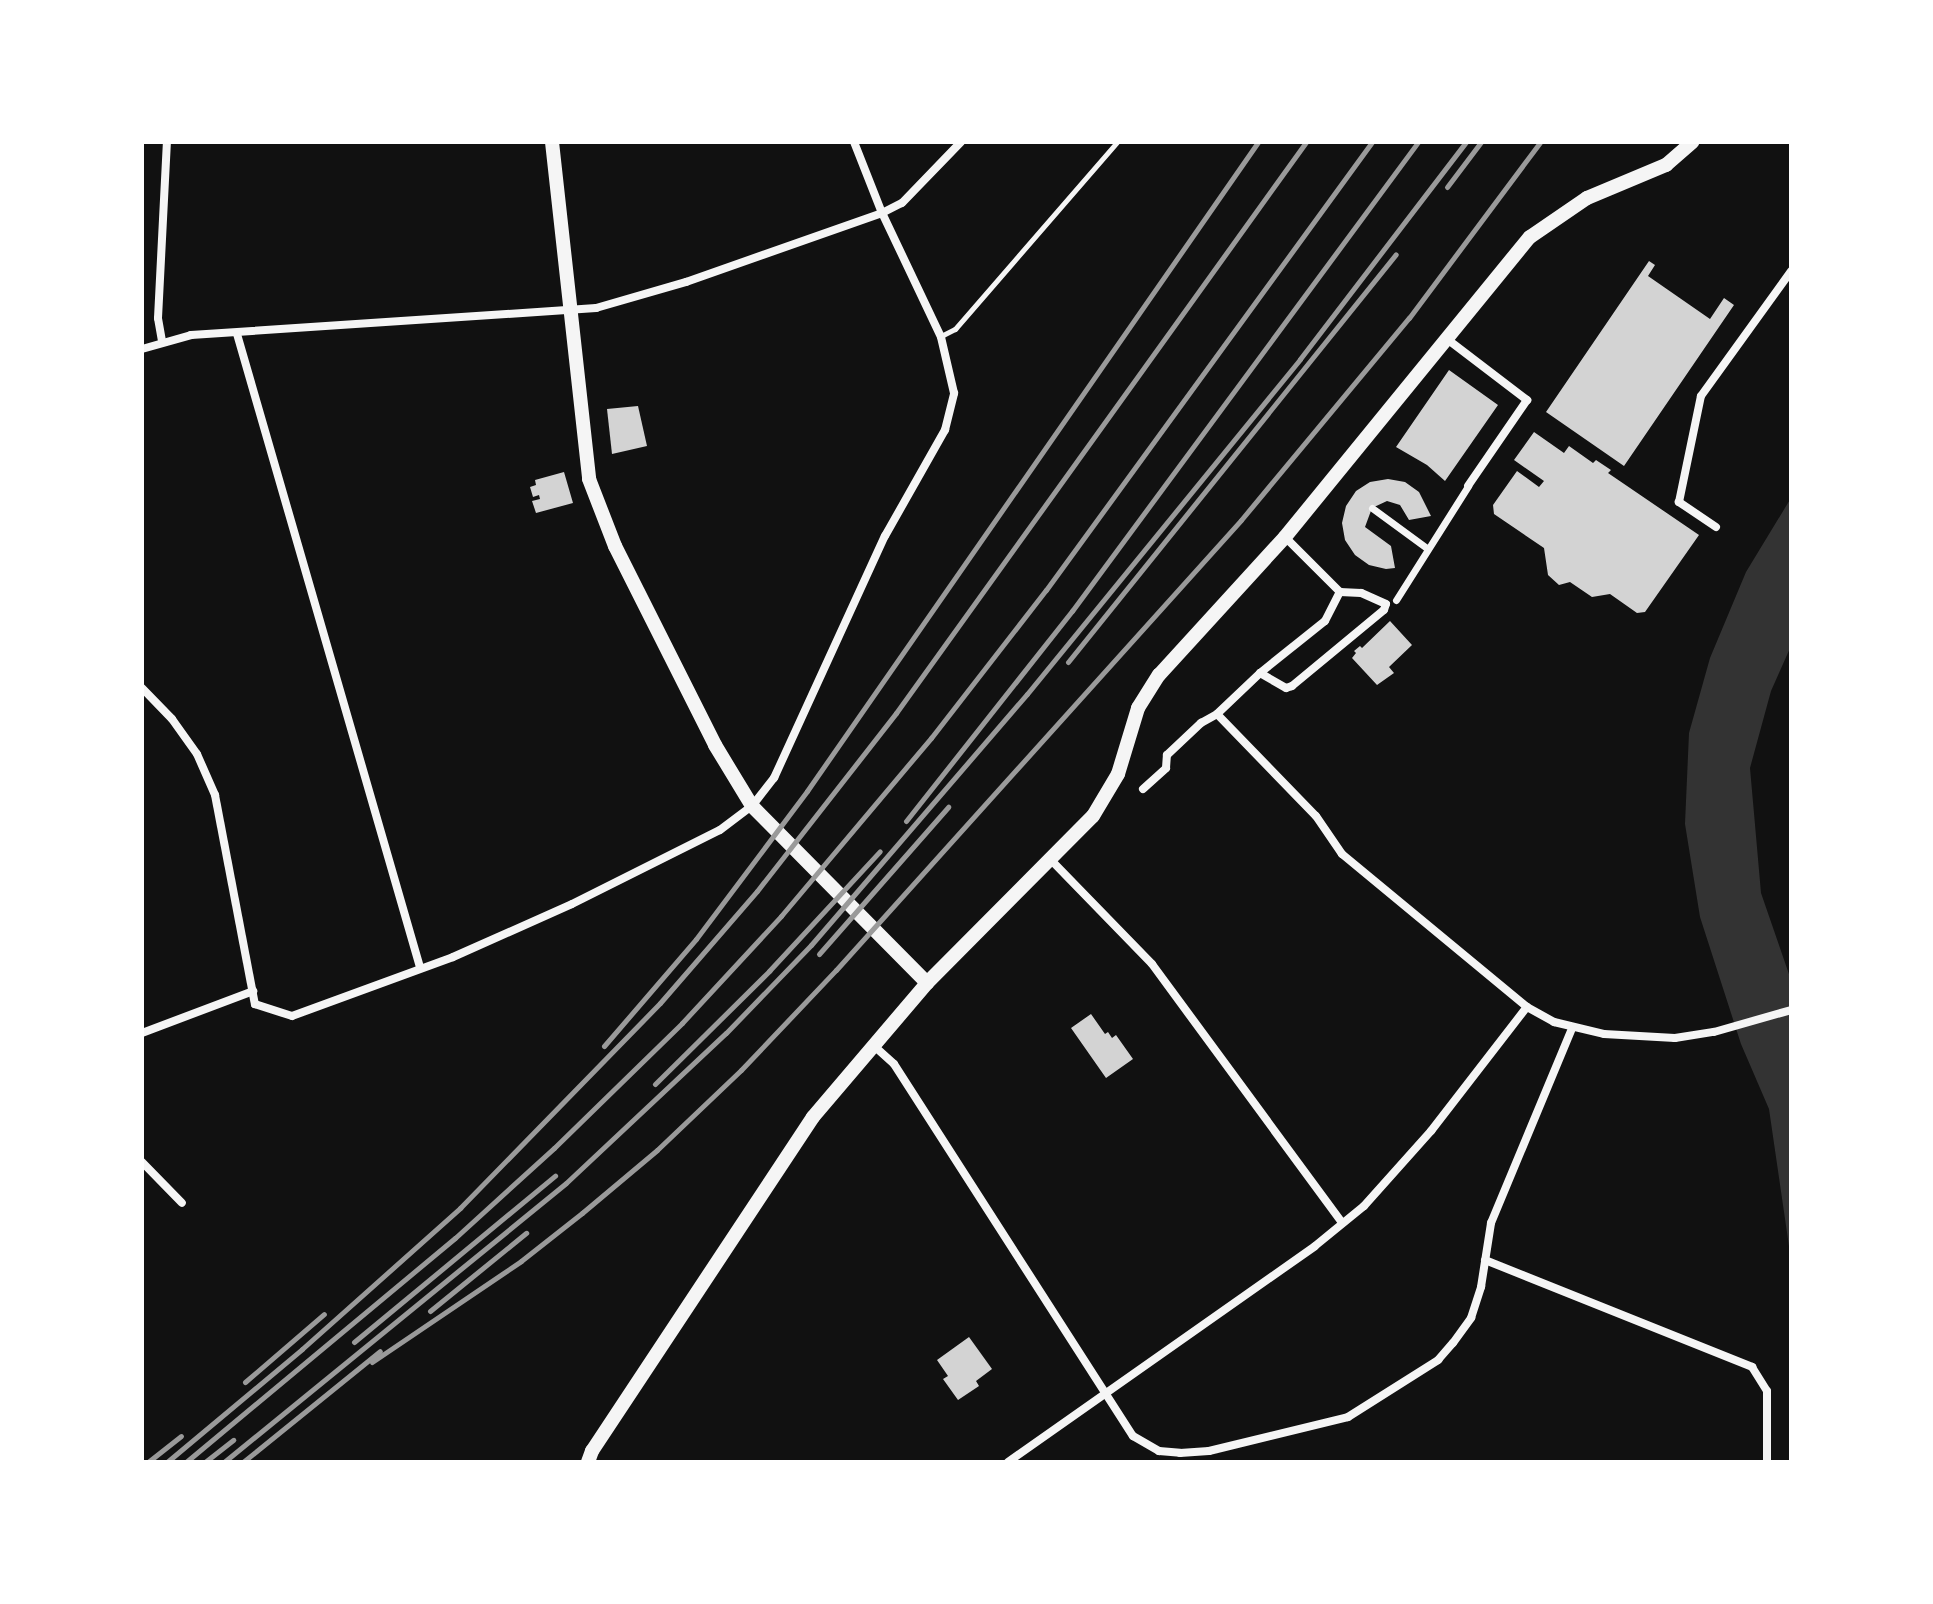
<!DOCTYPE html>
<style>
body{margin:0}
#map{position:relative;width:1933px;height:1604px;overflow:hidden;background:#111;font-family:"Space Grotesk",sans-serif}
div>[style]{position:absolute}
.water>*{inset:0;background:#333}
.building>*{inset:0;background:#d3d3d3}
.service>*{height:5px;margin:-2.5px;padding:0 2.5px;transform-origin:2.5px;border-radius:2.5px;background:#f5f5f5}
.pedestrian>*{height:7px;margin:-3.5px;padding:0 3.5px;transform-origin:3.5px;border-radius:3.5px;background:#f5f5f5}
.minor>*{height:8px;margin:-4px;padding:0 4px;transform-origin:4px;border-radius:4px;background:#f5f5f5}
.secondary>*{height:14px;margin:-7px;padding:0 7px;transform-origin:7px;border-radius:7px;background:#f5f5f5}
.rail>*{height:5px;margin:-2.5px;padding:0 2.5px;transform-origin:2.5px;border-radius:2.5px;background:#9a9a9a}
span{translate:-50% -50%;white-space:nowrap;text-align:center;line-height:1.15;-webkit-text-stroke:8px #fff;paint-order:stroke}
.frame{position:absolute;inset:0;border:144px solid #fff;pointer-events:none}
</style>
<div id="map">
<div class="water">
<div style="clip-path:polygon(1791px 498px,1791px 646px,1771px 691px,1750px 768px,1761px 893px,1791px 980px,1791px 1260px,1769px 1109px,1741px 1044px,1700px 917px,1685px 824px,1689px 733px,1710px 658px,1746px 572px)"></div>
</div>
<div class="building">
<div style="clip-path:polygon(1649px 261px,1655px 265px,1648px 276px,1710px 319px,1724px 298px,1734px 305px,1624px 466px,1546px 412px)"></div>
<div style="clip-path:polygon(1449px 370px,1498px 405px,1445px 481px,1427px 465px,1396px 447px)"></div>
<div style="clip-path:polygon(638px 406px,647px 446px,612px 454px,607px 409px)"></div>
<div style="clip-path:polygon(1534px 432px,1564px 453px,1569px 446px,1593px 463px,1596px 460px,1611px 470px,1608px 473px,1699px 535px,1645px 612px,1637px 613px,1610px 594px,1592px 597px,1570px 582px,1559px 585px,1548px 575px,1544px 548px,1494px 514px,1493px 505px,1517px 471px,1539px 487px,1544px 481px,1514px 460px)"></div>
<div style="clip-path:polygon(564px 472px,573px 503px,536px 513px,532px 501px,540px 499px,539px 495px,533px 497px,530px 487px,536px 485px,535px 480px)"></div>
<div style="clip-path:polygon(1388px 479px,1405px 482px,1419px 492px,1431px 516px,1409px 520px,1400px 505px,1387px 501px,1372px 508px,1365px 527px,1391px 546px,1395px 568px,1386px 569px,1369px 565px,1355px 555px,1345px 540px,1342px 523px,1346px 506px,1356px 491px,1370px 482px)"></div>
<div style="clip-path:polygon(1390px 621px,1412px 645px,1389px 667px,1394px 673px,1377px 685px,1352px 658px,1356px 653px,1354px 651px,1360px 646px,1362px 648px)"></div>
<div style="clip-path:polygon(1091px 1014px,1105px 1034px,1108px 1032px,1112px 1038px,1116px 1035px,1133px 1059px,1106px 1078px,1071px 1028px)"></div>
<div style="clip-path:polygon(969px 1337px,992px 1369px,976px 1381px,979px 1386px,958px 1400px,943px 1379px,948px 1376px,937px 1360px)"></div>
</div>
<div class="service">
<div style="left:941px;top:336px;width:16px;rotate:-27deg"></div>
<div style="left:955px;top:329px;width:247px;rotate:-49.1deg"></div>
</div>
<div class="pedestrian">
<div style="left:1372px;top:508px;width:69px;rotate:36.2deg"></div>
<div style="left:1396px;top:600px;width:135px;rotate:-57.7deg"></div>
</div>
<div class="minor">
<div style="left:237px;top:334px;width:659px;rotate:73.88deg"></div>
<div style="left:1447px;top:339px;width:101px;rotate:37.3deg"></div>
<div style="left:1527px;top:400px;width:104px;rotate:124.5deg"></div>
<div style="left:162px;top:341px;width:23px;rotate:-100deg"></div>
<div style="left:158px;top:318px;width:176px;rotate:-87.1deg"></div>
<div style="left:142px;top:349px;width:51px;rotate:-15.9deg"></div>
<div style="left:191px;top:335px;width:406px;rotate:-3.8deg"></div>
<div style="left:596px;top:308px;width:94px;rotate:-16.1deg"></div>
<div style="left:686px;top:282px;width:208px;rotate:-19.4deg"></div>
<div style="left:882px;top:213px;width:22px;rotate:-27deg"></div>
<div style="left:902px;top:203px;width:85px;rotate:-46deg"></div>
<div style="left:1716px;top:527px;width:45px;rotate:-146deg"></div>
<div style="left:1679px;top:502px;width:108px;rotate:-78.3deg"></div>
<div style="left:1701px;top:396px;width:154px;rotate:-54.2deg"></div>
<div style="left:1260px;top:673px;width:30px;rotate:30deg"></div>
<div style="left:1286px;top:688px;width:6px;rotate:-18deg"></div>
<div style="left:1292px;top:686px;width:119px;rotate:-39.6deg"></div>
<div style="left:1384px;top:610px;width:6px;rotate:-72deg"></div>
<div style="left:1386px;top:604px;width:27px;rotate:-156deg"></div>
<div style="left:1361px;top:593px;width:21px;rotate:-177deg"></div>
<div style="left:1340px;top:592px;width:78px;rotate:-135deg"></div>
<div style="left:142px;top:688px;width:43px;rotate:45.9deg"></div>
<div style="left:172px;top:719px;width:43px;rotate:54.5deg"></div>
<div style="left:197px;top:754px;width:45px;rotate:66.3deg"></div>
<div style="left:215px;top:795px;width:213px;rotate:79.2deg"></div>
<div style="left:255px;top:1004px;width:39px;rotate:18deg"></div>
<div style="left:292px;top:1016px;width:171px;rotate:-20.1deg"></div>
<div style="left:453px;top:957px;width:130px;rotate:-24deg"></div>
<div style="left:572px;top:904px;width:165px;rotate:-26.6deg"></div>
<div style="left:720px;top:830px;width:40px;rotate:-37deg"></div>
<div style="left:752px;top:806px;width:36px;rotate:-52deg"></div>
<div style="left:774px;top:778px;width:266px;rotate:-65.4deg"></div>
<div style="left:885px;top:536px;width:122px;rotate:-60.5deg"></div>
<div style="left:945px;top:430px;width:38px;rotate:-76deg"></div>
<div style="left:954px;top:393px;width:57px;rotate:-103.1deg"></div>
<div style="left:941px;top:337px;width:137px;rotate:-115.4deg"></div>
<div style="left:882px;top:213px;width:76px;rotate:-111.5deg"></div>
<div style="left:1217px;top:714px;width:142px;rotate:45.9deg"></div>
<div style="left:1316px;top:816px;width:46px;rotate:55.6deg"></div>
<div style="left:1342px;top:854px;width:240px;rotate:39.6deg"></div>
<div style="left:1527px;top:1007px;width:31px;rotate:29deg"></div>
<div style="left:1554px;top:1022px;width:51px;rotate:13.5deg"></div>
<div style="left:1604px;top:1034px;width:71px;rotate:3.2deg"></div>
<div style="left:1675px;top:1038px;width:39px;rotate:-9deg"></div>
<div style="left:1714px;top:1032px;width:80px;rotate:-15.9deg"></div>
<div style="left:1143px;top:789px;width:31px;rotate:-42deg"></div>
<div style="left:1166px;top:768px;width:13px;rotate:-86deg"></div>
<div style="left:1167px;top:755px;width:47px;rotate:-43.3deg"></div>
<div style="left:1201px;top:723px;width:18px;rotate:-29deg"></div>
<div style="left:1217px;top:714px;width:59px;rotate:-43.6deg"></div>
<div style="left:1260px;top:673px;width:83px;rotate:-38.7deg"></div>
<div style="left:1325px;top:621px;width:33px;rotate:-63deg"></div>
<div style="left:1051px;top:860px;width:145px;rotate:45.8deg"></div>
<div style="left:1152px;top:964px;width:321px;rotate:53.7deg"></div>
<div style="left:142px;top:1033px;width:119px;rotate:-20.7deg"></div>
<div style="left:873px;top:1045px;width:28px;rotate:42deg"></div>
<div style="left:894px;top:1064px;width:442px;rotate:57.3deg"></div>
<div style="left:1133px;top:1436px;width:30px;rotate:30deg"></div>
<div style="left:1159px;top:1451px;width:21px;rotate:5deg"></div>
<div style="left:1180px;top:1453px;width:29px;rotate:-4deg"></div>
<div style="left:1209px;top:1451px;width:143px;rotate:-13.7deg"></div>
<div style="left:1348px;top:1417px;width:107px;rotate:-32.3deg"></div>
<div style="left:1438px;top:1360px;width:23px;rotate:-49deg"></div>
<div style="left:1453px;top:1343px;width:31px;rotate:-54deg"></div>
<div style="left:1471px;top:1318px;width:33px;rotate:-72deg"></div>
<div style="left:1481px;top:1287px;width:65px;rotate:-81.1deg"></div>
<div style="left:1491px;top:1223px;width:211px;rotate:-67.4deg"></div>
<div style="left:142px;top:1162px;width:57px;rotate:45.7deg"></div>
<div style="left:1485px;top:1260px;width:288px;rotate:21.8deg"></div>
<div style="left:1752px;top:1367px;width:28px;rotate:58deg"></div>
<div style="left:1767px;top:1391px;width:71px;rotate:90deg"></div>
<div style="left:1008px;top:1462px;width:375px;rotate:-35.1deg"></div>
<div style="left:1315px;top:1246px;width:63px;rotate:-39.2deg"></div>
<div style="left:1364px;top:1206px;width:101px;rotate:-48.2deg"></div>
<div style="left:1431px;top:1131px;width:157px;rotate:-52.3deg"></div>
</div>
<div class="secondary">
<div style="left:552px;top:142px;width:339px;rotate:83.7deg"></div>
<div style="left:589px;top:479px;width:72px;rotate:68.8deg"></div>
<div style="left:615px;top:546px;width:223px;rotate:63.3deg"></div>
<div style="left:715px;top:745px;width:71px;rotate:58.8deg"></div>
<div style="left:752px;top:806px;width:249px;rotate:45.3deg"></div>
<div style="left:588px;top:1462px;width:12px;rotate:-70deg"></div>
<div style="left:592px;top:1451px;width:400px;rotate:-56.5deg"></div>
<div style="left:813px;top:1117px;width:176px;rotate:-49.6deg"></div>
<div style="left:927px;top:983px;width:235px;rotate:-45.2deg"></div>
<div style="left:1093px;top:816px;width:49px;rotate:-59.2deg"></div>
<div style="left:1118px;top:774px;width:69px;rotate:-73.1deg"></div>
<div style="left:1138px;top:708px;width:39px;rotate:-58deg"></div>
<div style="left:1159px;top:675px;width:187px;rotate:-47.6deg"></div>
<div style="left:1285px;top:537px;width:387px;rotate:-50.8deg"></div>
<div style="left:1530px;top:237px;width:69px;rotate:-34.4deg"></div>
<div style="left:1587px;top:198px;width:86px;rotate:-22.7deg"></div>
<div style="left:1666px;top:165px;width:35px;rotate:-41deg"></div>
</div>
<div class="rail">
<div style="left:1447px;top:187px;width:56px;rotate:-52.9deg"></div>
<div style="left:1068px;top:662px;width:523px;rotate:-51.2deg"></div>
<div style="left:906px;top:821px;width:268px;rotate:-51.7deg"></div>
<div style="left:1072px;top:611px;width:583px;rotate:-53.58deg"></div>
<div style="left:819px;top:954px;width:196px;rotate:-48.7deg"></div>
<div style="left:604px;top:1046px;width:141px;rotate:-49.3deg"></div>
<div style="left:696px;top:939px;width:185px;rotate:-53.1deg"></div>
<div style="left:807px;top:791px;width:790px;rotate:-55.2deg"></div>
<div style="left:655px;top:1084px;width:161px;rotate:-44.7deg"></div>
<div style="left:769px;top:971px;width:163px;rotate:-47.2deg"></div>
<div style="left:430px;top:1311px;width:124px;rotate:-39.1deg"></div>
<div style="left:354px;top:1342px;width:261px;rotate:-39.6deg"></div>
<div style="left:372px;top:1362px;width:180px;rotate:-34.1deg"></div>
<div style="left:521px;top:1261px;width:78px;rotate:-38.2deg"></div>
<div style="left:582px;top:1213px;width:98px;rotate:-40deg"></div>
<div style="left:657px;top:1150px;width:116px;rotate:-43.6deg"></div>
<div style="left:741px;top:1070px;width:138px;rotate:-46.5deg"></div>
<div style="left:836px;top:970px;width:605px;rotate:-48.01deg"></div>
<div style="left:1241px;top:520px;width:263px;rotate:-50.3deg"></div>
<div style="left:1409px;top:318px;width:219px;rotate:-53.3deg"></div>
<div style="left:245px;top:1382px;width:104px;rotate:-40.7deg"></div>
<div style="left:148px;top:1462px;width:42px;rotate:-38.2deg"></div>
<div style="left:167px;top:1462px;width:176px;rotate:-39.9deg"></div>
<div style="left:302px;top:1349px;width:212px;rotate:-41.7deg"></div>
<div style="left:460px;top:1208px;width:286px;rotate:-45.7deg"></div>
<div style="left:660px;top:1003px;width:148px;rotate:-49.1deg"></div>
<div style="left:757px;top:891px;width:226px;rotate:-52deg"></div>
<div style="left:896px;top:713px;width:703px;rotate:-54.32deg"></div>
<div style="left:186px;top:1462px;width:350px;rotate:-39.8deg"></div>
<div style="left:455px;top:1238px;width:134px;rotate:-42.3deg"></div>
<div style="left:554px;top:1148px;width:179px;rotate:-44.3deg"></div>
<div style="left:682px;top:1023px;width:146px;rotate:-47.2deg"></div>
<div style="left:781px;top:916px;width:233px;rotate:-49.9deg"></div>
<div style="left:931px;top:738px;width:187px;rotate:-52.2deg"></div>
<div style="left:1046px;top:590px;width:554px;rotate:-53.96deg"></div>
<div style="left:205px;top:1462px;width:36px;rotate:-38deg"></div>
<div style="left:224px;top:1462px;width:441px;rotate:-39.2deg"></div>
<div style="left:566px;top:1183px;width:219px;rotate:-43.2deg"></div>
<div style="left:726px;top:1033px;width:122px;rotate:-46deg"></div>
<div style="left:811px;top:945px;width:331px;rotate:-49.3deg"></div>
<div style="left:1027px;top:694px;width:432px;rotate:-50.8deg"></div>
<div style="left:1300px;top:359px;width:273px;rotate:-52.6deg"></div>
<div style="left:243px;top:1462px;width:176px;rotate:-39deg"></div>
</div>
<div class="frame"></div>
</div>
